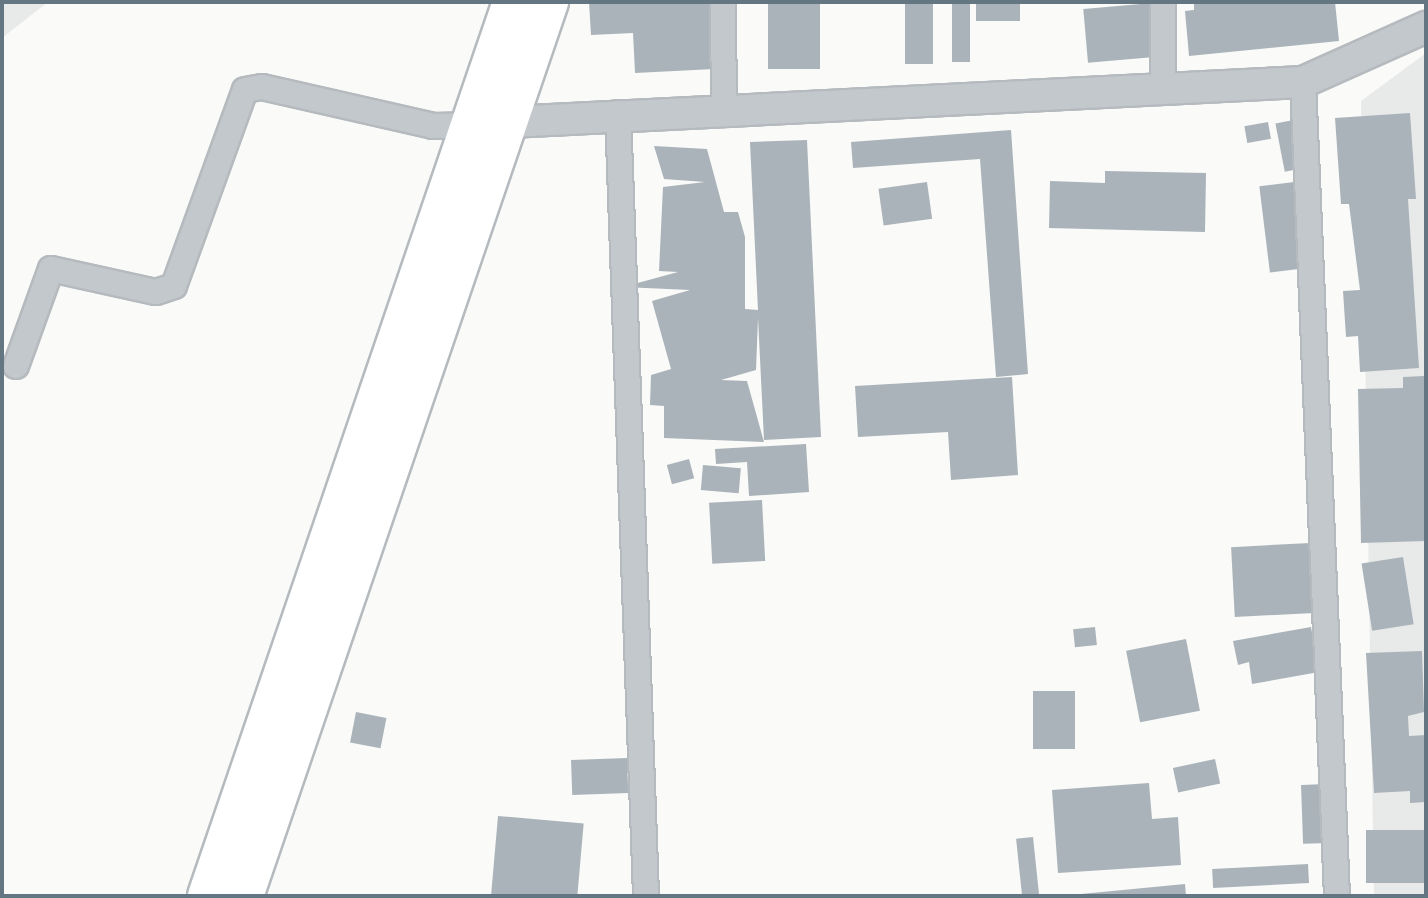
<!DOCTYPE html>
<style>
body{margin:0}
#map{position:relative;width:1428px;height:898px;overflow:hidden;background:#fafaf8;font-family:"Exo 2",sans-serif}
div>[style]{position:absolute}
.built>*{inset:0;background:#e8e9e9}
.building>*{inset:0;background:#aab3b9;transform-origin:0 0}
.roads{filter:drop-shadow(2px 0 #b5babe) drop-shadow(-2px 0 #b5babe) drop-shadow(0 2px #b5babe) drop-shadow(0 -2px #b5babe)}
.minor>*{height:24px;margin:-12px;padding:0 12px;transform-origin:12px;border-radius:12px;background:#c3c8cc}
.tertiary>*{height:30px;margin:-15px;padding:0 15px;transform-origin:15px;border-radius:15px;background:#c3c8cc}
.primary>*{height:38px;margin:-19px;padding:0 19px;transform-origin:19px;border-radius:19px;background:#fff}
span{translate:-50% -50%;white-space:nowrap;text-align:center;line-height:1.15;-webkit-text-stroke:7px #fff;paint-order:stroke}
.frame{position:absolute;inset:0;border:4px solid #657683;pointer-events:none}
</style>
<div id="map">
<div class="built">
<div style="clip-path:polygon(2px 2px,48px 2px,2px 38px)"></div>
<div style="clip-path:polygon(1426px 53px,1426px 896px,1374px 896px,1361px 101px)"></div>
</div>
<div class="building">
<div style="clip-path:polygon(589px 2px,730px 2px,734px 68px,635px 73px,633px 33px,591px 35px)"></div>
<div style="left:768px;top:2px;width:52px;height:67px"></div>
<div style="left:905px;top:2px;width:28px;height:62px"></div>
<div style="left:952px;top:2px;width:18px;height:60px"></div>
<div style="left:976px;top:2px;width:44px;height:19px"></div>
<div style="left:1164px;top:2px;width:54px;height:81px;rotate:85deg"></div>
<div style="clip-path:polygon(1194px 2px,1335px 2px,1339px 41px,1189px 56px,1185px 11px,1194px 10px)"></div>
<div style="clip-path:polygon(1410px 113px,1416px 199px,1408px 199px,1419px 368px,1360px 372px,1358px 336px,1346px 337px,1343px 291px,1360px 290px,1349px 204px,1341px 204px,1335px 118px)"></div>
<div style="left:1299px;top:119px;width:49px;height:24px;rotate:79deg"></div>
<div style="left:1268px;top:122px;width:17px;height:24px;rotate:80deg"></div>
<div style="clip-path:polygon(1011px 130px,1028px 374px,996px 377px,980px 159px,853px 168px,851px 142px)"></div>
<div style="clip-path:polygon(807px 140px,821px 437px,764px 440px,758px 318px,756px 370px,721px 380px,747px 381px,764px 442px,664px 438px,664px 406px,650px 405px,651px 375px,671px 369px,652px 301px,690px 290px,623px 287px,678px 272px,659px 271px,663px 187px,705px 182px,664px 179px,654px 146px,707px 149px,724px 212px,738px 212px,745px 237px,745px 309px,758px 310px,750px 142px)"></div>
<div style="clip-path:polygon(1105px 171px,1206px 173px,1205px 232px,1049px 228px,1050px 181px,1105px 183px)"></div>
<div style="left:1302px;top:181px;width:87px;height:43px;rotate:83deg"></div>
<div style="left:927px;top:182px;width:37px;height:49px;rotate:82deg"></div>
<div style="clip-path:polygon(1424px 376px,1426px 541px,1361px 543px,1358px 389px,1403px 388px,1403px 377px)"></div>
<div style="clip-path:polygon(1012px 377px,1018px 475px,951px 480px,948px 432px,858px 437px,855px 386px)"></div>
<div style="clip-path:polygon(806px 444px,809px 492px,749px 496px,747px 462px,716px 464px,715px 449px)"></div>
<div style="left:689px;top:459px;width:20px;height:23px;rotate:75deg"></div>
<div style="left:703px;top:465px;width:38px;height:25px;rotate:5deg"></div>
<div style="left:762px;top:500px;width:61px;height:53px;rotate:87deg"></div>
<div style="left:1310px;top:543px;width:70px;height:79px;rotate:87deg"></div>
<div style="left:1403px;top:557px;width:68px;height:42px;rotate:81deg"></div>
<div style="left:1095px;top:627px;width:18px;height:22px;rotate:84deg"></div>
<div style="clip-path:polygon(1311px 627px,1319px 672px,1252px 684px,1249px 662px,1238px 665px,1233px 641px)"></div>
<div style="left:1186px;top:639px;width:73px;height:61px;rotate:79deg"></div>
<div style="clip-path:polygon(1422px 651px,1424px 712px,1408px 716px,1409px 736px,1426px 735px,1426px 802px,1410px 803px,1410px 791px,1374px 793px,1366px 653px)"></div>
<div style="left:1075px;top:691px;width:58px;height:42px;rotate:90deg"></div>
<div style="left:356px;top:712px;width:31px;height:31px;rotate:11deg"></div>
<div style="left:627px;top:758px;width:35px;height:56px;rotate:88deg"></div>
<div style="left:1215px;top:759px;width:25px;height:43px;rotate:78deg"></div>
<div style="clip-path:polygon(1149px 783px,1152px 819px,1178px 817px,1181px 865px,1058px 873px,1052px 790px)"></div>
<div style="left:1327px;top:784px;width:59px;height:26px;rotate:88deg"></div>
<div style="left:498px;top:816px;width:86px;height:80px;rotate:5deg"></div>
<div style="left:1426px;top:830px;width:53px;height:60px;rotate:90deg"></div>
<div style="left:1033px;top:837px;width:59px;height:17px;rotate:84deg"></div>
<div style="left:1308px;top:864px;width:19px;height:96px;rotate:87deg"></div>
<div style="clip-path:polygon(1185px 884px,1186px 896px,1082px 896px,1081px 894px)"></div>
</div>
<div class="roads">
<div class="minor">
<div style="left:723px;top:2px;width:106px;rotate:89.5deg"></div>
<div style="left:1303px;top:82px;width:815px;rotate:87.61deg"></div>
<div style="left:1163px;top:89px;width:87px;rotate:-90deg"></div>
<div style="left:618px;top:113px;width:784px;rotate:87.95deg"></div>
<div style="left:16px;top:366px;width:103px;rotate:-70.2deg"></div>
<div style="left:51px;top:269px;width:107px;rotate:12.4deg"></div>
<div style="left:156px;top:292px;width:19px;rotate:-18deg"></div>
<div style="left:174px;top:286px;width:208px;rotate:-70.1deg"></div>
<div style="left:245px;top:90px;width:17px;rotate:-10deg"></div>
<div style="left:262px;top:87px;width:175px;rotate:12.8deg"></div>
<div style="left:433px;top:126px;width:39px;rotate:-1deg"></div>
</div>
<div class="tertiary">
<div style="left:490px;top:123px;width:814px;rotate:-2.89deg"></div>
<div style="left:1303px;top:82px;width:135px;rotate:-24.1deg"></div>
</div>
<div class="primary">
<div style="left:207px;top:896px;width:945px;rotate:-71.16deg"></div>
<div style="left:244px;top:896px;width:945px;rotate:-71.16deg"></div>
</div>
</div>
<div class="frame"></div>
</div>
